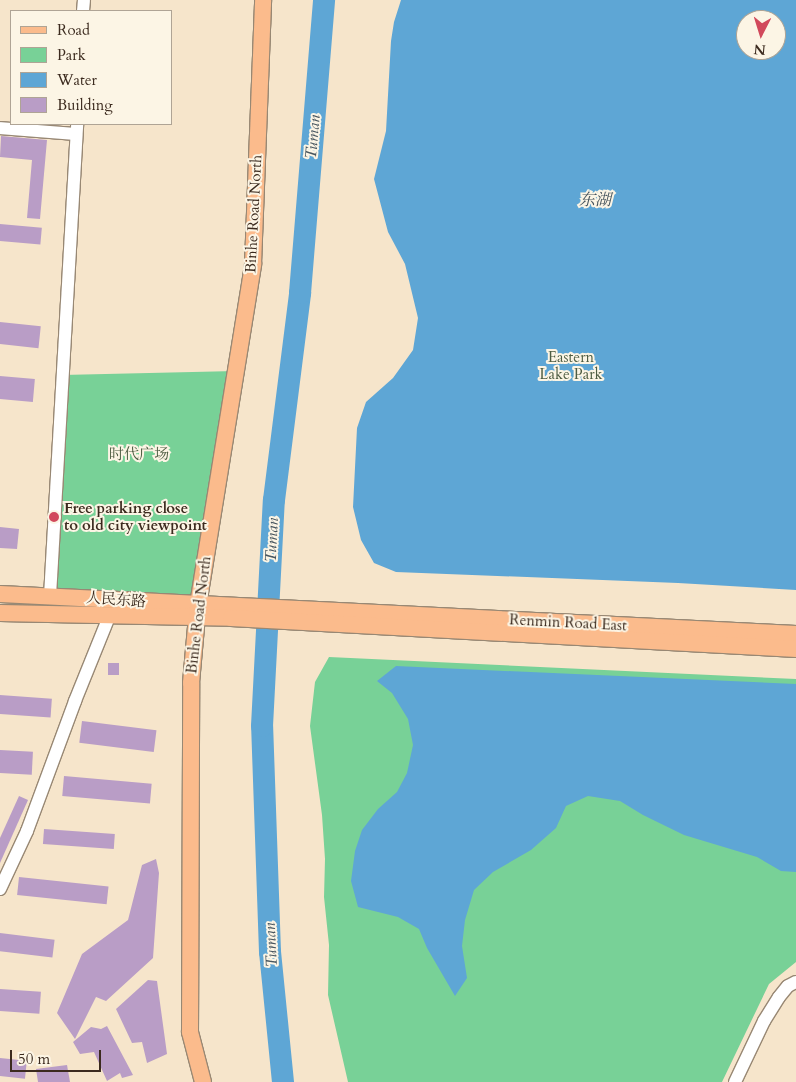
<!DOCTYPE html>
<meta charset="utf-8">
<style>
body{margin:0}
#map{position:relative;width:796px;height:1082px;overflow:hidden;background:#f6e5cb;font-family:Cardo,"Noto Serif SC",serif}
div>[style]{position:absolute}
.green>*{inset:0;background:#78d197}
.water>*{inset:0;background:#5ea6d5}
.river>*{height:22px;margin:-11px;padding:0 11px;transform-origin:11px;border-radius:11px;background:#5ea6d5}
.building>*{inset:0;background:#b99dc6;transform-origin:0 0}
.roads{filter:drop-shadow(1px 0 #988874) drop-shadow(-1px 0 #988874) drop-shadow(0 1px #988874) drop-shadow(0 -1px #988874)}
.minor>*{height:12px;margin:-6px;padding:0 6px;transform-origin:6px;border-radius:6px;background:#fff}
.major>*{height:16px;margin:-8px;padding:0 8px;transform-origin:8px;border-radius:8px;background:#fbbb8c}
.dots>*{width:14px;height:14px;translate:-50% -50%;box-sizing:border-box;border:2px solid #fcf5e5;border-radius:50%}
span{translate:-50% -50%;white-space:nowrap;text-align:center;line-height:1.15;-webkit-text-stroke:4px #fcf5e5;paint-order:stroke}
.street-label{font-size:15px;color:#3b2a1e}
.park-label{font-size:15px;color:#4d5c42}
.poi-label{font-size:15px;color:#3b2a1e;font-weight:700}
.left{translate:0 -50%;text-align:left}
.water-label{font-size:16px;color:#47555e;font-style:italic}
.legend{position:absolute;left:10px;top:10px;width:162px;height:115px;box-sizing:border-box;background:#fcf5e5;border:1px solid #afa495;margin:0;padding:6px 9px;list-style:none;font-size:15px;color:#3b2a1e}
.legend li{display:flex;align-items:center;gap:10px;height:25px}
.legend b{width:25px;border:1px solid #afa495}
.north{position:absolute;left:736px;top:10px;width:50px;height:50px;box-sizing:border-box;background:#fcf5e5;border:1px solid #afa495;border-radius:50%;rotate:185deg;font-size:14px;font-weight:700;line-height:20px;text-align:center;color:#3b2a1e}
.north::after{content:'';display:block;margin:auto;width:18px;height:22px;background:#d1495b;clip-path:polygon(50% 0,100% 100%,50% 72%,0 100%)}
.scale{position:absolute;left:10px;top:1050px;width:91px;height:22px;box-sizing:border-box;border:2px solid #3b2a1e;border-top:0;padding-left:6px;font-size:15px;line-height:18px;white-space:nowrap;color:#3b2a1e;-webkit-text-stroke:4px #fcf5e5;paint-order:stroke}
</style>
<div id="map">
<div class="green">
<div style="clip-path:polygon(236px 371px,198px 605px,50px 596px,62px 375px)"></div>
<div style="clip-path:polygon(329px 657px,796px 679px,796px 962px,769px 984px,722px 1082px,348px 1082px,328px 995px,329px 945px,324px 897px,325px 859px,322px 815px,310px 726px,315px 682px)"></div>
</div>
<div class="water">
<div style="clip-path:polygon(evenodd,401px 0,796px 0,796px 590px,678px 583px,396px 572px,374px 563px,361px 540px,353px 507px,357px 428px,366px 402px,393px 378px,413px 350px,418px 318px,405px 264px,388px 232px,374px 179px,386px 131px,391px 41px,394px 22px,401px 0,746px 20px,776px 20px,776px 50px,746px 50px,746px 20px)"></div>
<div style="clip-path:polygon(396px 666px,796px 684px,796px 872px,781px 871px,757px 857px,684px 835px,643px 815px,620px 801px,588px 796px,566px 806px,556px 828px,531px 850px,493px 872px,474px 890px,465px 920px,462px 946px,467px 978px,455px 996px,427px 948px,419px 929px,398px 917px,358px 907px,351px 881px,355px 851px,362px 830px,378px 809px,397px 792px,407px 773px,413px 745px,408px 719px,392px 693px,377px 681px)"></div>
</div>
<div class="river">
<div style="left:283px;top:1082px;width:131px;rotate:-95.7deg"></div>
<div style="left:270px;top:952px;width:226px;rotate:-92deg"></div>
<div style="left:262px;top:726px;width:226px;rotate:-87deg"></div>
<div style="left:274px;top:500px;width:209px;rotate:-82.8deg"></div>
<div style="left:300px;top:293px;width:294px;rotate:-85.3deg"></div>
</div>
<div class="building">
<div style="clip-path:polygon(1px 136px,47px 140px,40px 219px,27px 218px,32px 160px,0 157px)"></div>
<div style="left:0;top:224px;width:42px;height:17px;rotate:5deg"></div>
<div style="left:0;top:322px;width:41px;height:22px;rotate:6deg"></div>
<div style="left:0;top:376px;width:35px;height:23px;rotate:5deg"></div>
<div style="clip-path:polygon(0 527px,19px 529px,17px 549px,0 548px)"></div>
<div style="left:108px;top:663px;width:11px;height:12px"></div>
<div style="left:0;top:695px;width:52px;height:19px;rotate:4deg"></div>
<div style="left:82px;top:721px;width:75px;height:22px;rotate:7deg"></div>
<div style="left:0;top:750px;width:33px;height:23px;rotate:3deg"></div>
<div style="left:64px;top:776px;width:88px;height:20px;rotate:5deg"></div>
<div style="clip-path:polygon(19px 796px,28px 800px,0 863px,0 838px)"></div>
<div style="left:44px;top:829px;width:71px;height:15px;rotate:4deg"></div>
<div style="clip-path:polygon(156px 859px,159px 873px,153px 958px,106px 1001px,96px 997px,75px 1039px,57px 1013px,82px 954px,128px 920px,142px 865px)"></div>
<div style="left:19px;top:877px;width:90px;height:18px;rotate:6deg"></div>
<div style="left:0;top:933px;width:55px;height:18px;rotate:7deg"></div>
<div style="clip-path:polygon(148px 980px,157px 981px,167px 1054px,147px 1063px,142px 1042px,132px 1043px,116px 1009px)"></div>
<div style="left:0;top:989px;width:41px;height:22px;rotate:4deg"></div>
<div style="clip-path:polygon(107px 1026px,133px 1075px,122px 1078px,120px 1073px,107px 1081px,94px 1052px,80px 1054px,73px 1042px,91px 1027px,101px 1029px)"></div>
<div style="left:0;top:1058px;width:27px;height:18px;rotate:6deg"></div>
<div style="clip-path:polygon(67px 1065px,70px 1082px,38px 1082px,36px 1069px)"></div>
</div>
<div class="roads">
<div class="minor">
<div style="left:83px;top:11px;width:11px;rotate:-85deg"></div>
<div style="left:0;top:128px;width:76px;rotate:4.5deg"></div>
<div style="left:50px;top:596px;width:473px;rotate:-86.7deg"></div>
<div style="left:0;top:889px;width:64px;rotate:-65deg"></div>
<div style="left:27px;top:831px;width:139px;rotate:-69.7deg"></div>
<div style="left:75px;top:701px;width:91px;rotate:-68deg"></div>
<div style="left:735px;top:1082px;width:68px;rotate:-64.6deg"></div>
<div style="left:764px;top:1021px;width:28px;rotate:-58deg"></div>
<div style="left:779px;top:997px;width:14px;rotate:-51deg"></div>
<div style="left:788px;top:986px;width:9px;rotate:-27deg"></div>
</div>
<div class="major">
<div style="left:0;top:594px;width:797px;rotate:2.88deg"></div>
<div style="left:0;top:613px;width:231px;rotate:1.2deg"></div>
<div style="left:231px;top:618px;width:566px;rotate:3.14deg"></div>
<div style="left:203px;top:1082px;width:52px;rotate:-104.6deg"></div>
<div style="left:190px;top:1032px;width:349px;rotate:-89.8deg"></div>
<div style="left:191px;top:683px;width:78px;rotate:-84.9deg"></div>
<div style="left:198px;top:605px;width:345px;rotate:-80.8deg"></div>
<div style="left:253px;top:264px;width:264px;rotate:-87.8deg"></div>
</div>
</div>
<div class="dots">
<div style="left:54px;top:517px;background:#d1495b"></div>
</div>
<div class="street-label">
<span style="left:254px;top:214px;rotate:-87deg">Binhe Road North</span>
<span style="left:116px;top:600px;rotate:4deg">人民东路</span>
<span style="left:199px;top:615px;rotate:-83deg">Binhe Road North</span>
<span style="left:568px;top:623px;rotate:3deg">Renmin Road East</span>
</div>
<div class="park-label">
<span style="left:571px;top:366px">Eastern<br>Lake Park</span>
<span style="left:139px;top:455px">时代广场</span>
</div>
<div class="poi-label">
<span class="left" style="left:64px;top:517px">Free parking close<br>to old city viewpoint</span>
</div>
<div class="water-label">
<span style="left:313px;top:137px;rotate:-85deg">Tuman</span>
<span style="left:595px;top:200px">东湖</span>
<span style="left:272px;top:540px;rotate:-87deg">Tuman</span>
<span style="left:271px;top:945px;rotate:-93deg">Tuman</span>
</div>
<ul class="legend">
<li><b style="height:6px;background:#fbbb8c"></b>Road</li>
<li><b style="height:14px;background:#78d197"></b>Park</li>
<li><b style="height:14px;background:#5ea6d5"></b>Water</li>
<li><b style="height:14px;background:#b99dc6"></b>Building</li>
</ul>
<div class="north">N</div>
<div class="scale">50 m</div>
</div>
